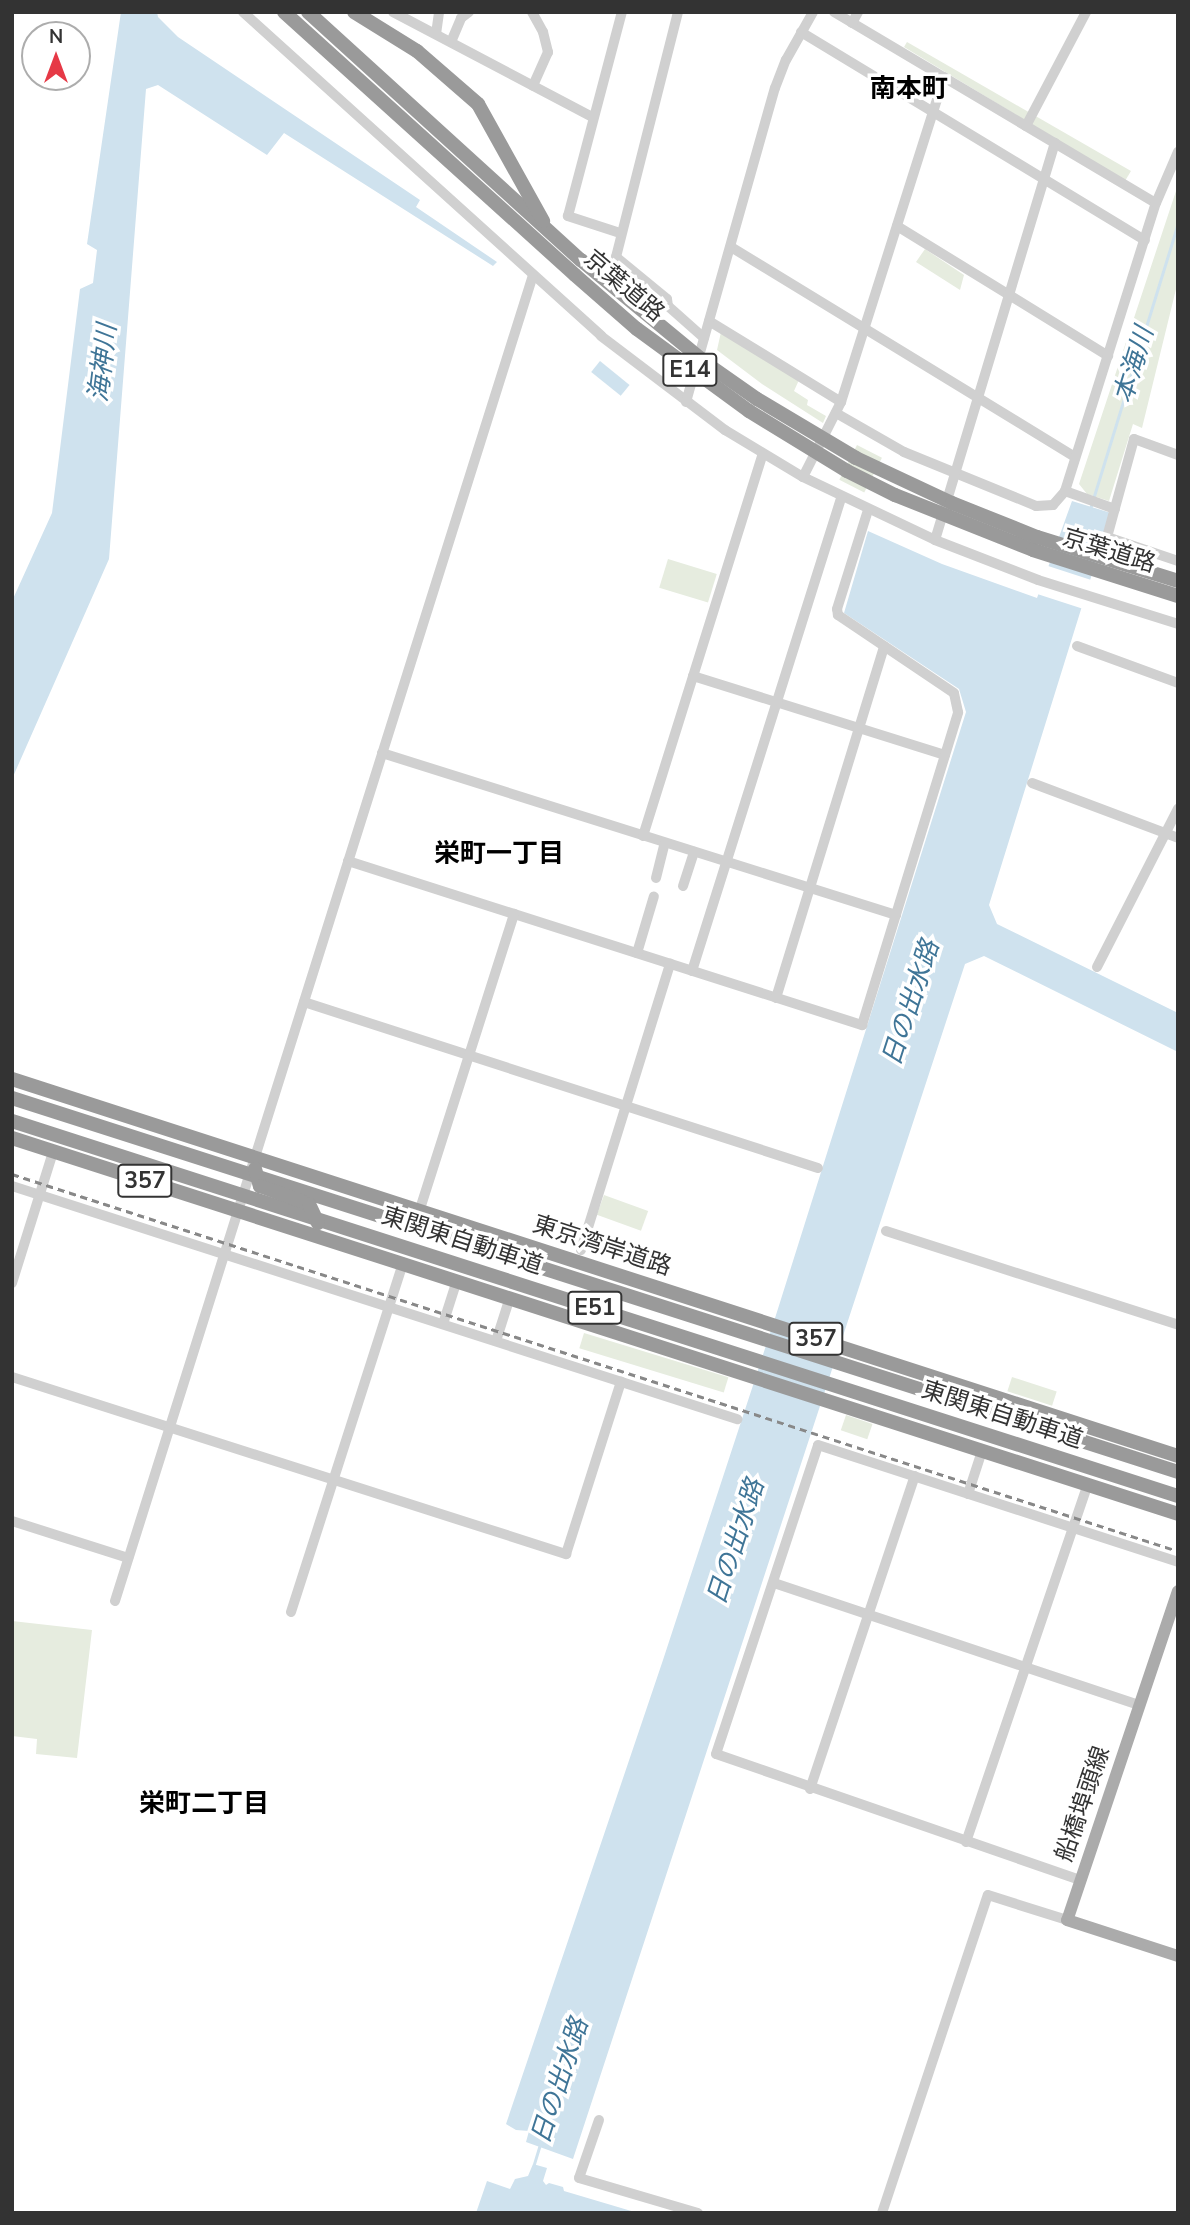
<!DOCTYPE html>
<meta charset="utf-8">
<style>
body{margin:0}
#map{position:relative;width:1190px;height:2225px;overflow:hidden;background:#fff;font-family:"Nunito Sans","Noto Sans JP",sans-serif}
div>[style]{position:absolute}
.green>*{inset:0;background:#e6ecdf;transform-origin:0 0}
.water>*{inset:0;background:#cfe2ee;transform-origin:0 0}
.pier>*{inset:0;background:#fff;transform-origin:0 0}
.stream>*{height:2.5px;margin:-1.25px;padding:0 1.25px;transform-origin:1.25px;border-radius:1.25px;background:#cfe2ee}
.minor>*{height:10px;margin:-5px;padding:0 5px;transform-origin:5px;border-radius:5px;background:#d0d0d0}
.major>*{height:12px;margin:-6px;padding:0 6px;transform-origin:6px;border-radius:6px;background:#ababab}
.highway>*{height:14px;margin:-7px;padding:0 7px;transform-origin:7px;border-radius:7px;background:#9a9a9a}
.rail>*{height:2.5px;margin-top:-1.25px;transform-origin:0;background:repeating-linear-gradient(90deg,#888 0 7px,transparent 0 12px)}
span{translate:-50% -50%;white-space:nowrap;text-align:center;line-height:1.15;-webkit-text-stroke:7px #fff;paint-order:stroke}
.shield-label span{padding:2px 5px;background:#fff;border:2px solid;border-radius:5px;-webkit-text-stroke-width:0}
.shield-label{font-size:23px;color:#333;font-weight:700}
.street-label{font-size:24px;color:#333}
.neighbourhood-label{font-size:26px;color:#000;font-weight:700}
.water-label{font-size:26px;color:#3f7597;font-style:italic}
.frame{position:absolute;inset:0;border:14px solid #333;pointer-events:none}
.north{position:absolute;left:21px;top:21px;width:70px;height:70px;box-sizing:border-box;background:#fff;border:2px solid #adadad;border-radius:50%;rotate:0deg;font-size:19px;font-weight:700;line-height:28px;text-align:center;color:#333}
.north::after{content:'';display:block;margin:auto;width:24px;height:32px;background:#e63946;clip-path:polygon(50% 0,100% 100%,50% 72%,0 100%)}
</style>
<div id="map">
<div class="green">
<div style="clip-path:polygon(907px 42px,1131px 171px,1125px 181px,904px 47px)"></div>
<div style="clip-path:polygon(1178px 185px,1178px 281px,1142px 428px,1133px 424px,1109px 501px,1087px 494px,1079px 484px)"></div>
<div style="clip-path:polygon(925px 249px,964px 275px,960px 290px,916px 262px)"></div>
<div style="clip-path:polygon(721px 332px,799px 380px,794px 391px,808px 400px,807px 405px,826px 416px,823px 423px,762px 384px,717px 350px)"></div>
<div style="left:857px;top:445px;width:28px;height:39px;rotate:27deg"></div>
<div style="left:668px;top:559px;width:51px;height:30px;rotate:17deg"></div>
<div style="left:604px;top:1195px;width:47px;height:21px;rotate:20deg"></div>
<div style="left:584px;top:1333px;width:151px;height:16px;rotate:17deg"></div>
<div style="left:1012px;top:1377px;width:47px;height:15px;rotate:18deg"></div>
<div style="left:846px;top:1415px;width:28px;height:16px;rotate:19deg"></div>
<div style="clip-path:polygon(12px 1621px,92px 1630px,77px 1758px,36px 1754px,37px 1739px,12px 1736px)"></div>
</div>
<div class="water">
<div style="clip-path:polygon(121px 12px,157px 12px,158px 17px,178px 37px,420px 200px,416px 207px,497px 262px,493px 266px,284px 133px,267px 155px,158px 85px,146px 89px,109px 559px,12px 779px,12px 601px,52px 513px,80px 289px,93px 283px,97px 250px,87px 244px)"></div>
<div style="left:600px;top:361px;width:38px;height:14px;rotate:39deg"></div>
<div style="clip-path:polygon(1072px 501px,1111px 513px,989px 905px,997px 924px,1178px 1013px,1178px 1052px,984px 956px,965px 964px,573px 2159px,526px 2142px,529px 2131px,516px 2130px,506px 2124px,663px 1660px,776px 1315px,966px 712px,959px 689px,844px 613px,868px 531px,942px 564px,1037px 598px)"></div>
<div style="clip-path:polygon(533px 2164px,547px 2168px,543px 2181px,546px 2185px,549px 2183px,563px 2187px,564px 2191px,638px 2213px,476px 2213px,487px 2181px,510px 2189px,515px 2179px,528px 2176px)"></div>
</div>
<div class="pier">
<div style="left:1045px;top:565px;width:51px;height:30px;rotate:18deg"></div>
</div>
<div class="stream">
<div style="left:1090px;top:509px;width:299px;rotate:-72.9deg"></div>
<div style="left:534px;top:2164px;width:21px;rotate:-73deg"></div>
</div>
<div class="minor">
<div style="left:243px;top:12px;width:483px;rotate:42.1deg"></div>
<div style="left:601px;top:336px;width:156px;rotate:37.2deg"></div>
<div style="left:725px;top:430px;width:91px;rotate:31.1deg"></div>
<div style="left:803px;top:477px;width:146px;rotate:25.5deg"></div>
<div style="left:935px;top:540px;width:110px;rotate:21.2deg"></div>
<div style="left:1038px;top:580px;width:147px;rotate:17.4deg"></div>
<div style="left:393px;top:12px;width:225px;rotate:27.8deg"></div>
<div style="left:532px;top:12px;width:23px;rotate:61deg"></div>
<div style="left:543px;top:32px;width:21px;rotate:76deg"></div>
<div style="left:548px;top:52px;width:37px;rotate:114deg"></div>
<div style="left:678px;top:12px;width:253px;rotate:104.2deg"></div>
<div style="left:616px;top:257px;width:66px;rotate:39.5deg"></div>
<div style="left:667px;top:299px;width:7px;rotate:82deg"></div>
<div style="left:668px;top:306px;width:48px;rotate:41.6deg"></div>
<div style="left:834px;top:12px;width:374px;rotate:30.7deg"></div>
<div style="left:852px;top:23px;width:13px;rotate:-61deg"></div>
<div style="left:801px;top:32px;width:402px;rotate:31.2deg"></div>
<div style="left:436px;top:34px;width:22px;rotate:-82deg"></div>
<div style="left:451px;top:42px;width:26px;rotate:-67deg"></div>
<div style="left:461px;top:18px;width:10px;rotate:-37deg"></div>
<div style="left:1026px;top:126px;width:129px;rotate:-62.2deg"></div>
<div style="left:897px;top:226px;width:248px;rotate:31.6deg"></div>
<div style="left:620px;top:233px;width:55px;rotate:-161.9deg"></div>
<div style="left:568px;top:216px;width:211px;rotate:-75.2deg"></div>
<div style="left:731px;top:247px;width:402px;rotate:31.4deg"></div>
<div style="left:709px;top:321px;width:155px;rotate:31.5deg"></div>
<div style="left:686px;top:402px;width:326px;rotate:-74.2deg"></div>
<div style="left:775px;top:88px;width:30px;rotate:-69deg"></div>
<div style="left:786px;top:60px;width:55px;rotate:-60.6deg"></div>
<div style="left:836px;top:413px;width:78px;rotate:29.8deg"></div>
<div style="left:904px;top:452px;width:143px;rotate:22.2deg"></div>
<div style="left:1036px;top:506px;width:17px;rotate:-3deg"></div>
<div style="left:1053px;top:505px;width:18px;rotate:-49deg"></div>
<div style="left:1065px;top:491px;width:302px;rotate:-72.5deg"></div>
<div style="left:1156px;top:203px;width:56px;rotate:-66.7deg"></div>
<div style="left:1178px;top:455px;width:47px;rotate:-160deg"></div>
<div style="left:1134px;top:439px;width:102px;rotate:105.4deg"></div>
<div style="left:1107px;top:537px;width:75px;rotate:18.7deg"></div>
<div style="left:803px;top:477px;width:84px;rotate:-63.1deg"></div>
<div style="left:841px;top:402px;width:341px;rotate:-72.4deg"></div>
<div style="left:1065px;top:491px;width:53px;rotate:19.8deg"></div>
<div style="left:935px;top:540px;width:415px;rotate:-73.2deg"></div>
<div style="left:1077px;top:646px;width:108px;rotate:20.1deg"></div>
<div style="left:693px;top:676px;width:264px;rotate:17.4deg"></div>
<div style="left:382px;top:753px;width:539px;rotate:17.49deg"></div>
<div style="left:1032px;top:783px;width:156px;rotate:20.6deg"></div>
<div style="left:643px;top:836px;width:400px;rotate:-72.6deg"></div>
<div style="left:348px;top:861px;width:540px;rotate:17.7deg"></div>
<div style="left:862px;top:1025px;width:327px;rotate:-72.9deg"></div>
<div style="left:958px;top:712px;width:19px;rotate:-102deg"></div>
<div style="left:954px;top:693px;width:140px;rotate:-146.1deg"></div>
<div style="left:838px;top:615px;width:6px;rotate:-99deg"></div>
<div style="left:837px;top:609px;width:104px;rotate:-72.6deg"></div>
<div style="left:656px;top:878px;width:36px;rotate:-76deg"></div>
<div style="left:683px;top:886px;width:36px;rotate:-72deg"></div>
<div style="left:637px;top:953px;width:59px;rotate:-73.4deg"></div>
<div style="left:1097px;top:967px;width:178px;rotate:-62.9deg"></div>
<div style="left:692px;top:971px;width:497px;rotate:-72.5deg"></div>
<div style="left:776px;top:998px;width:368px;rotate:-72.9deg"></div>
<div style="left:304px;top:1002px;width:540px;rotate:17.9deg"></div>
<div style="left:12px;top:1186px;width:762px;rotate:17.82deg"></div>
<div style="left:419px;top:1212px;width:313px;rotate:-72.3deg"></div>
<div style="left:886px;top:1231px;width:307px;rotate:17.8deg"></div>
<div style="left:581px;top:1250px;width:300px;rotate:-72.7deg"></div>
<div style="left:12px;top:1283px;width:137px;rotate:-72.6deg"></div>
<div style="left:443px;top:1324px;width:46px;rotate:-72.3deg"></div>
<div style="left:496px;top:1341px;width:46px;rotate:-72.3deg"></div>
<div style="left:12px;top:1377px;width:582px;rotate:17.72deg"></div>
<div style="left:566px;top:1554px;width:181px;rotate:-72.3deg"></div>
<div style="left:968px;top:1494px;width:45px;rotate:-72deg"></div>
<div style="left:12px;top:1521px;width:122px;rotate:17.7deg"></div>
<div style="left:774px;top:1583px;width:384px;rotate:18.5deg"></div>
<div style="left:115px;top:1601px;width:1390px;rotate:-72.5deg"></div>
<div style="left:291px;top:1612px;width:367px;rotate:-72.2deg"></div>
<div style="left:810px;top:1789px;width:330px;rotate:-71.5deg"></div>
<div style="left:966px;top:1842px;width:378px;rotate:-71.2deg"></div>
<div style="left:1080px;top:1880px;width:385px;rotate:-160.9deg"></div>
<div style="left:716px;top:1754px;width:325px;rotate:-71.7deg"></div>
<div style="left:818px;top:1445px;width:379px;rotate:18deg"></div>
<div style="left:599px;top:2120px;width:61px;rotate:109deg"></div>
<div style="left:579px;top:2178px;width:124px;rotate:16.4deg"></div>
<div style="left:882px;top:2213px;width:335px;rotate:-71.6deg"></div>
<div style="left:988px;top:1895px;width:83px;rotate:17.6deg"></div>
</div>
<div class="major">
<div style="left:1178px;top:1591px;width:347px;rotate:108.6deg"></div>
<div style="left:1067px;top:1920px;width:117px;rotate:18deg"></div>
</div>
<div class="highway">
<div style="left:284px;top:12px;width:392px;rotate:42.1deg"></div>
<div style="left:575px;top:275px;width:82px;rotate:41.1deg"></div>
<div style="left:637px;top:329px;width:139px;rotate:36.2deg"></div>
<div style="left:749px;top:411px;width:115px;rotate:31.5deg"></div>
<div style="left:847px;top:471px;width:54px;rotate:26.6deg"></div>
<div style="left:895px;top:495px;width:149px;rotate:21.7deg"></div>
<div style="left:1033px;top:550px;width:152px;rotate:17.6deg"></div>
<div style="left:308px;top:12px;width:369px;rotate:42.3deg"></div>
<div style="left:581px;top:260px;width:163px;rotate:39.5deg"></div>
<div style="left:707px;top:364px;width:61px;rotate:35deg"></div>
<div style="left:757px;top:399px;width:115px;rotate:30.8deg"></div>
<div style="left:856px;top:458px;width:106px;rotate:25.1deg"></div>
<div style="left:952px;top:503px;width:92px;rotate:21.8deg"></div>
<div style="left:1037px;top:537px;width:148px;rotate:17.3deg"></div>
<div style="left:354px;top:12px;width:74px;rotate:31.8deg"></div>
<div style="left:417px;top:51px;width:81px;rotate:41deg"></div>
<div style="left:478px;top:104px;width:134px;rotate:60.9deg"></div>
<div style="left:12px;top:1079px;width:1225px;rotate:17.92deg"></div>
<div style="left:12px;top:1098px;width:1225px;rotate:17.78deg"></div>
<div style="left:12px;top:1121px;width:1225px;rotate:17.83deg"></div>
<div style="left:12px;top:1138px;width:1225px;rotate:17.87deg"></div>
<div style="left:255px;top:1169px;width:18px;rotate:74deg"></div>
<div style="left:260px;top:1186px;width:52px;rotate:20.2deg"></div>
<div style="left:309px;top:1204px;width:21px;rotate:65deg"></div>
</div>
<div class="rail">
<div style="left:12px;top:1174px;width:1225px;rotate:17.92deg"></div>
</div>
<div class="shield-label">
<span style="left:690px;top:370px">E14</span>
<span style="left:145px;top:1181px">357</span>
<span style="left:595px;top:1308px">E51</span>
<span style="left:816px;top:1339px">357</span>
</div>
<div class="street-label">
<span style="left:624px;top:286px;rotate:40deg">京葉道路</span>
<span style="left:1109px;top:551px;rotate:17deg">京葉道路</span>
<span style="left:462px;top:1241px;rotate:18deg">東関東自動車道</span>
<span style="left:602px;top:1246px;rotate:18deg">東京湾岸道路</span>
<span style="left:1002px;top:1415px;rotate:18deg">東関東自動車道</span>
<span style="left:1083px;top:1804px;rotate:-71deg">船橋埠頭線</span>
</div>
<div class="neighbourhood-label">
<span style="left:909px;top:89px">南本町</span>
<span style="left:499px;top:854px">栄町一丁目</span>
<span style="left:204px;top:1804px">栄町二丁目</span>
</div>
<div class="water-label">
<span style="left:103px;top:363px;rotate:-83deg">海神川</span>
<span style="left:1134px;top:365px;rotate:-73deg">本海川</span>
<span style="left:911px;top:1003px;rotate:-72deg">日の出水路</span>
<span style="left:736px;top:1542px;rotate:-72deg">日の出水路</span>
<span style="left:560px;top:2081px;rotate:-72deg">日の出水路</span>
</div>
<div class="frame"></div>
<div class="north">N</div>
</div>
